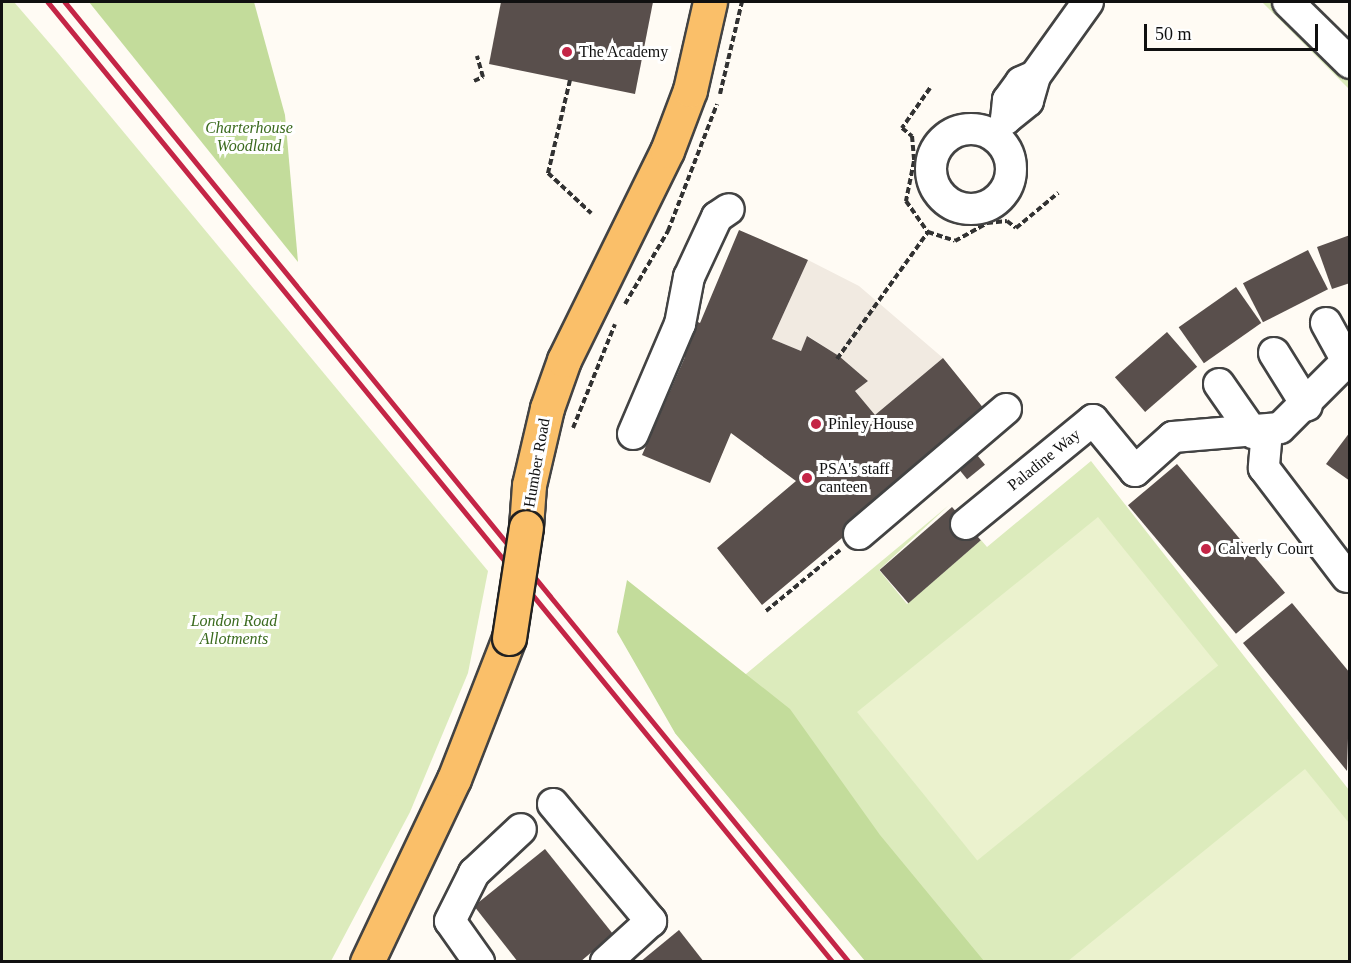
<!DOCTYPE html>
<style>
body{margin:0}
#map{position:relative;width:1351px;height:963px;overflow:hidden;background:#fffbf4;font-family:"Times New Roman",serif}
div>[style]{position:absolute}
.green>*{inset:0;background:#dcebbc}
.forest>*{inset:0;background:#c3dc9b}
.pitch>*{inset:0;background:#ebf2ce;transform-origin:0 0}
.plaza>*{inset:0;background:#f1eae1}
.building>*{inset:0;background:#594f4c;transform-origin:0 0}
.path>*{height:4px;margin-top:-2px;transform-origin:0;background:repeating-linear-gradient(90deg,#323232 0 6px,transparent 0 9px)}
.roads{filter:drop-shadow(2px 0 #434343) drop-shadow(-2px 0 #434343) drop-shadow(0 2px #434343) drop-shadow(0 -2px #434343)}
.minor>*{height:30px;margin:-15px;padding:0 15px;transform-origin:15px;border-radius:15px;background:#fff}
.minor>.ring{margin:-15px;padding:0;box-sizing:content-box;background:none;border:30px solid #fff;border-radius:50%}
.major>*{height:33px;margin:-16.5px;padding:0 16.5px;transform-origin:16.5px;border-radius:16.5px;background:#fabf69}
.rail>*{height:4.5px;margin:-2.25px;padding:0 2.25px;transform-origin:2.25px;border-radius:2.25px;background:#c42546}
.bridges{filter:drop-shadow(2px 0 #212121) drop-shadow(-2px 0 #212121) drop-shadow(0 2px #212121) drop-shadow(0 -2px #212121)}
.major-bridge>*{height:33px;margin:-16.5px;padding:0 16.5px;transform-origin:16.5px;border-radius:16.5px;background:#fabf69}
.dots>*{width:16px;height:16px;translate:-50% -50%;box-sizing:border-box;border:3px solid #fff;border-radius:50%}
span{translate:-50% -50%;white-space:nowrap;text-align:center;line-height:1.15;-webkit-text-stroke:6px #fff;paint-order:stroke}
.poi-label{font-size:16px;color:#101010}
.left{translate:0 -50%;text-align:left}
.park-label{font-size:16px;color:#3a6a1e;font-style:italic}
.street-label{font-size:16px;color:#101010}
.frame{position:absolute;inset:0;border:3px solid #101010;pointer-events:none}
.scale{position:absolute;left:1144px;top:24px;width:174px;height:27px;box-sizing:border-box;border:3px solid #101010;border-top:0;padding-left:8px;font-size:18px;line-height:21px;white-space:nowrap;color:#101010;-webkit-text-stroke:4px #fff;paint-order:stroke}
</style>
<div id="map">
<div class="green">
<div style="clip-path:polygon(2px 2px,14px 2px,58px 53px,488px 571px,468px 673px,410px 812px,331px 961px,2px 961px)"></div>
<div style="clip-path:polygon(1262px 2px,1277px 2px,1349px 75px,1349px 89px)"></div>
<div style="clip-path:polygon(1091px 461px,1349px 790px,1349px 961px,867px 961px,675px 733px,949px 505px,879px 570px,907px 604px,981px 540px,987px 547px)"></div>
</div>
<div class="forest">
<div style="clip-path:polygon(89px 2px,254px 2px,285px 115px,298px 262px)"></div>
<div style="clip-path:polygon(627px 580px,790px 709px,880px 835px,984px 961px,865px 961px,675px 733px,617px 632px)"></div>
</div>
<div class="pitch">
<div style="left:1098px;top:517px;width:191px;height:310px;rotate:51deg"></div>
<div style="clip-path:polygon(1305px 769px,1349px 823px,1349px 961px,1068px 961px)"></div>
</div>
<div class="plaza">
<div style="clip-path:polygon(808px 260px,859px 286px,943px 358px,875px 415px,855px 391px,868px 381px,839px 356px,808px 336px,801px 351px,772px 339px)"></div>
</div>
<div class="building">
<div style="clip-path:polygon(501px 2px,653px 2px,635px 94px,489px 64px)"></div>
<div style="clip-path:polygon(739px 230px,808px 260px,772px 339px,801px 351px,807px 336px,839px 356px,868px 381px,855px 391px,875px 415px,943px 358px,989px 415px,762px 605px,717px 548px,796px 481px,731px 433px,710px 483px,642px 455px,685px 357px,679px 354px,694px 320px,700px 323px)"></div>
<div style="clip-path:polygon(1350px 235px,1350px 283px,1332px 289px,1317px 247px)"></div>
<div style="left:1308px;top:250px;width:44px;height:73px;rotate:63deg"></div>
<div style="left:1236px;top:287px;width:44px;height:70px;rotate:55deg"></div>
<div style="left:1167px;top:332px;width:46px;height:69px;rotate:49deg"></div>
<div style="clip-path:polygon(1350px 432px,1350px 481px,1326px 464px)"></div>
<div style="left:973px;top:450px;width:19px;height:23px;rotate:51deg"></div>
<div style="left:1177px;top:464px;width:168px;height:64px;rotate:50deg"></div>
<div style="left:952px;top:507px;width:44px;height:96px;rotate:49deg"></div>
<div style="clip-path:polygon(1292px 603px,1350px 673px,1347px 771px,1243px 643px)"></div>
<div style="clip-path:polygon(545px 849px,613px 934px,580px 962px,518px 962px,474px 906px)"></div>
<div style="clip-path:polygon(679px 930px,704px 962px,640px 962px)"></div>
</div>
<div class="path">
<div style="left:570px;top:80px;width:96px;rotate:103.3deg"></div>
<div style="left:548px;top:173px;width:59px;rotate:42.9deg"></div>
<div style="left:474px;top:81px;width:10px;rotate:-24deg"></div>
<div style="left:483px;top:77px;width:22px;rotate:-106deg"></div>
<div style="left:930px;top:88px;width:49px;rotate:125deg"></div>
<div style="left:902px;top:128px;width:13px;rotate:39deg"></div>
<div style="left:912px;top:136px;width:25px;rotate:85deg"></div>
<div style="left:914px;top:161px;width:41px;rotate:101.3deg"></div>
<div style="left:906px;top:201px;width:38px;rotate:55deg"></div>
<div style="left:928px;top:232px;width:28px;rotate:18deg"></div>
<div style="left:955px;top:241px;width:37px;rotate:-29deg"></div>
<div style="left:987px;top:223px;width:20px;rotate:-6deg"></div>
<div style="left:1007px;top:221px;width:11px;rotate:38deg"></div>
<div style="left:1016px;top:228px;width:55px;rotate:-39.8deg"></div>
<div style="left:720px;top:94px;width:95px;rotate:-76.6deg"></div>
<div style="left:625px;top:304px;width:85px;rotate:-59.5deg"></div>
<div style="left:668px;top:231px;width:136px;rotate:-68.9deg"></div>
<div style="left:837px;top:359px;width:156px;rotate:-54.4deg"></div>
<div style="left:573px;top:428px;width:112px;rotate:-68deg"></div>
<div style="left:766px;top:611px;width:96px;rotate:-39.5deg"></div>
</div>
<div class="roads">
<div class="minor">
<div style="left:1288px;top:2px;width:87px;rotate:44.5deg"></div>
<div style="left:1035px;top:76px;width:26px;rotate:106deg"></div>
<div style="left:1028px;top:101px;width:28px;rotate:141deg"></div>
<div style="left:1006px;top:119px;width:19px;rotate:-84deg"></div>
<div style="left:1008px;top:100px;width:22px;rotate:-54deg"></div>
<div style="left:1021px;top:82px;width:15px;rotate:-23deg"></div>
<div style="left:1035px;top:76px;width:91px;rotate:-54.4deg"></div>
<div class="ring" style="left:931px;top:129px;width:50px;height:50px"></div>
<div style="left:1326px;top:323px;width:43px;rotate:61.1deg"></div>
<div style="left:1274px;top:353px;width:62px;rotate:58.1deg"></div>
<div style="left:1219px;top:384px;width:60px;rotate:55.2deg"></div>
<div style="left:1267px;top:431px;width:37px;rotate:95deg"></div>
<div style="left:1264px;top:468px;width:137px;rotate:52.7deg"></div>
<div style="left:633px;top:434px;width:120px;rotate:-66.9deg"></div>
<div style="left:680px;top:324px;width:48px;rotate:-79.2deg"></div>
<div style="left:689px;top:277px;width:66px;rotate:-65deg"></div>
<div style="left:717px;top:217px;width:14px;rotate:-34deg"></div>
<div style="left:966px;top:524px;width:164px;rotate:-39.3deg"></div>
<div style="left:1093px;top:420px;width:66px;rotate:50.5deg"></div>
<div style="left:1135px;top:471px;width:51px;rotate:-41.8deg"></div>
<div style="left:1173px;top:437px;width:107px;rotate:-4.8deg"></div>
<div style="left:1280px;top:428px;width:99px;rotate:-45deg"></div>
<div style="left:859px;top:534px;width:193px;rotate:-40.4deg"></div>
<div style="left:553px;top:804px;width:153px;rotate:50.1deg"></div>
<div style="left:651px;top:921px;width:61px;rotate:137.7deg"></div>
<div style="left:479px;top:962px;width:50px;rotate:-125.3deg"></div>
<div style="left:450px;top:921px;width:54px;rotate:-63.4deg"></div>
<div style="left:474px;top:873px;width:64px;rotate:-43.1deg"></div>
</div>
<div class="major">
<div style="left:526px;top:527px;width:42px;rotate:-85.9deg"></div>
<div style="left:529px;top:485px;width:79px;rotate:-76.8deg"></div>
<div style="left:547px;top:408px;width:51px;rotate:-70.5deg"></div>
<div style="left:564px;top:360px;width:233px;rotate:-63.8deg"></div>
<div style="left:667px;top:151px;width:65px;rotate:-69.3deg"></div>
<div style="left:690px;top:90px;width:90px;rotate:-77.2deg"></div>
<div style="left:367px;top:962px;width:203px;rotate:-64.6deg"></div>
<div style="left:454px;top:779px;width:151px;rotate:-68.7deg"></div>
</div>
</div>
<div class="rail">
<div style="left:48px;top:2px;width:1240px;rotate:50.73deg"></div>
<div style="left:65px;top:2px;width:1239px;rotate:50.76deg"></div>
</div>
<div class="bridges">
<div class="major-bridge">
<div style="left:509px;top:638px;width:112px;rotate:-81.3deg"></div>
</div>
</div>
<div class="dots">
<div style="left:567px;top:52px;background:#c42546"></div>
<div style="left:816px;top:424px;background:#c42546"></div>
<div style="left:807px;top:478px;background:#c42546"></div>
<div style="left:1206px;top:549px;background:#c42546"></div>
</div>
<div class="poi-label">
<span class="left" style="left:579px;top:52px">The Academy</span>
<span class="left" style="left:828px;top:424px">Pinley House</span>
<span class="left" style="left:819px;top:478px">PSA's staff<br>canteen</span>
<span class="left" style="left:1218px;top:549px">Calverly Court</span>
</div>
<div class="park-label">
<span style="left:249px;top:137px">Charterhouse<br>Woodland</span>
<span style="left:234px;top:630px">London Road<br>Allotments</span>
</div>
<div class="street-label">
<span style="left:1044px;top:460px;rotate:-39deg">Paladine Way</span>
<span style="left:537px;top:463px;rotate:-80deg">Humber Road</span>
</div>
<div class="frame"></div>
<div class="scale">50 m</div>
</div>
